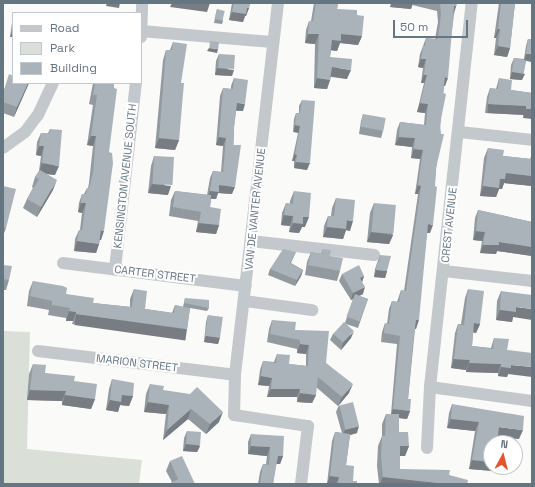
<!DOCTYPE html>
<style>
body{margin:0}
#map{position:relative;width:535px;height:487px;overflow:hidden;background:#fafaf8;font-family:"Space Grotesk",sans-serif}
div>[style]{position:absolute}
.green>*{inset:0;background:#dadfd7}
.street>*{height:12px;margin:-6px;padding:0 6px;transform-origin:6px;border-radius:6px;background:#c3c8cc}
.wall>*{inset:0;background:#929a9f}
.shaded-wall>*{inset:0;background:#777d82;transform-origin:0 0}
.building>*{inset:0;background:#aab3b9;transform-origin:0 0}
span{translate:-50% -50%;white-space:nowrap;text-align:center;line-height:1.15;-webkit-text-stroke:4px #fff;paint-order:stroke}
.street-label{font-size:11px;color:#657683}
.frame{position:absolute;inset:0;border:4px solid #657683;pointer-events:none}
.legend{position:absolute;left:12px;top:12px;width:130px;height:72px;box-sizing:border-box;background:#fff;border:1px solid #c1c8cd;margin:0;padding:5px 7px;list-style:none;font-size:12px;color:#657683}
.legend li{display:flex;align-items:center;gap:8px;height:20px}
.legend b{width:20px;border:1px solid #c1c8cd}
.north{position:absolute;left:483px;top:435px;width:40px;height:40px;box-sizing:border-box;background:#fff;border:1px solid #c1c8cd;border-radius:50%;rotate:7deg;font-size:11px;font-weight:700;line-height:16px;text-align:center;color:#657683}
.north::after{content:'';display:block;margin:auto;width:14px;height:18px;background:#e4572e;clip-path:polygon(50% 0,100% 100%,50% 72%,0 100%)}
.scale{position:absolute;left:393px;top:20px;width:75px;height:18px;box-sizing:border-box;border:2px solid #657683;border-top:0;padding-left:5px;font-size:12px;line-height:14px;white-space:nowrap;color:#657683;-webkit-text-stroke:3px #fff;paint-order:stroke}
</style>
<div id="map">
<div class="green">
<div style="clip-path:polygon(3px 331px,30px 332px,27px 449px,142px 460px,139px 484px,3px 484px)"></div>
</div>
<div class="street">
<div style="left:278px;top:3px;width:374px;rotate:96.6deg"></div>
<div style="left:235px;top:375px;width:40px;rotate:91.4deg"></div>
<div style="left:234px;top:415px;width:75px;rotate:8.5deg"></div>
<div style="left:308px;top:426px;width:58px;rotate:96.9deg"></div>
<div style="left:141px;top:31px;width:132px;rotate:4.8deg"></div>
<div style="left:141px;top:37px;width:34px;rotate:-88deg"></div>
<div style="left:460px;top:132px;width:72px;rotate:6.3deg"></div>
<div style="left:3px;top:148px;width:27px;rotate:-36deg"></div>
<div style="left:25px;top:132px;width:21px;rotate:-53deg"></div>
<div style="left:38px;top:115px;width:35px;rotate:-65deg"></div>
<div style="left:251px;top:241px;width:124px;rotate:6.5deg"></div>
<div style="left:63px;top:263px;width:184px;rotate:7.2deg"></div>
<div style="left:115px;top:269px;width:187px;rotate:-83.6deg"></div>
<div style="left:444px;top:271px;width:89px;rotate:6.5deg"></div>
<div style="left:245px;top:301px;width:68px;rotate:7.7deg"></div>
<div style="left:38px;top:351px;width:198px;rotate:6.9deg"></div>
<div style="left:430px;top:387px;width:103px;rotate:7.8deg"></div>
<div style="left:427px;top:448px;width:61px;rotate:-87.2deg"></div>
<div style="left:430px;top:387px;width:386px;rotate:-83.8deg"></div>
</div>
<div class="wall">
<div style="clip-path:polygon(232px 3px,250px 3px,249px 8px,246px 16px,245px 16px,243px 22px,229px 20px)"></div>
<div style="clip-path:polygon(314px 3px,338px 3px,337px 9px,357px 15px,362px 36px,358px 45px,340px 43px,337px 51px,331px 50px,330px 57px,347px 79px,331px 77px,327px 89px,314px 88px,315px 44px,305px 43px,306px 30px,309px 21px,311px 21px)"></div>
<div style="clip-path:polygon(391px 3px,457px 3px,454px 14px,445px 86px,444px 86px,430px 233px,427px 233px,416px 329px,415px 329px,408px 399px,410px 411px,407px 419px,399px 418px,399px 432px,409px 446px,405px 456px,400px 456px,400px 469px,449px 475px,467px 484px,379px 484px,377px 466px,378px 446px,382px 436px,382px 424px,386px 414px,391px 414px,397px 344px,381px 342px,382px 332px,385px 323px,387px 324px,389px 309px,392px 301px,397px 302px,401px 290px,404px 291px,418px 194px,415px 194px,420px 159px,411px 158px,412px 147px,395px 145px,397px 130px,400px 122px,424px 125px,425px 113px,417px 112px,424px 83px,421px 83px,423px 68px,418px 67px,420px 54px,426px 38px,435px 39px,438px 22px,437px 11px,412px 5px,411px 9px,390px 7px)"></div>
<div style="clip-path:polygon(499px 3px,515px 3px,510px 48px,507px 57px,494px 55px,496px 38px,494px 38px)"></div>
<div style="clip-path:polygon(217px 9px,223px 21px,222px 24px,214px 23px)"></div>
<div style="clip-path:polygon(13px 20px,13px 37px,10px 37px,12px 23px)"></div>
<div style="clip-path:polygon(528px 39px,532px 39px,532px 62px,526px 61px,522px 80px,510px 79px,511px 65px,514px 58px,524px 59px,526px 46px)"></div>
<div style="clip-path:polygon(173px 42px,181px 83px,179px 140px,175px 150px,155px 148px,163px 60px,166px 50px,170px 50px)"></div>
<div style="clip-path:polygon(219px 54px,232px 76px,215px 75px,216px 61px)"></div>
<div style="clip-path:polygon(13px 66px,13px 83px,29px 83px,14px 117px,3px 113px,3px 92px,12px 75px)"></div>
<div style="clip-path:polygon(234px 78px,243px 111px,236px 111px,234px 127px,232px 194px,218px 193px,216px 199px,211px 199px,210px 207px,219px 225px,216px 234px,196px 232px,198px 221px,169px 216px,171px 200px,175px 191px,207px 195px,210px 178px,213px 171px,221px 172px,223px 146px,216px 145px,220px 96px,223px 88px,231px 89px,231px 86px)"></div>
<div style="clip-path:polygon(499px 78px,511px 90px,532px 93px,523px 118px,523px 115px,485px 113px,487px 97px,490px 88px,496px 89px)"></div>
<div style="clip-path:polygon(93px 83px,114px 83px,101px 240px,100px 240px,99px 244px,96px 253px,74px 251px,75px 239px,79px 230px,80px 230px,82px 213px,78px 212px,79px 203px,82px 194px,84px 194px,87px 188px,88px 188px,89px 183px,93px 146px,87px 145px,93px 105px,89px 104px)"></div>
<div style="clip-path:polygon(302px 100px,307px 170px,294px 168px,294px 161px,292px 161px,298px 133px,293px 132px,294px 119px,296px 113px,299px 113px,299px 106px)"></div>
<div style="clip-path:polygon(363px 114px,383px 131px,381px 138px,359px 134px,361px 121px)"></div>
<div style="clip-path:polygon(50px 129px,55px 175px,46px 174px,53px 190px,37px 217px,23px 208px,27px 199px,33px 188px,32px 187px,35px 177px,39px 171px,41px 156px,36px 155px,37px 142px,41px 133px,48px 133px)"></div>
<div style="clip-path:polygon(488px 148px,503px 156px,530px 159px,532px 154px,532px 186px,504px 183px,502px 189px,499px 189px,496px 197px,480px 196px,484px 158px)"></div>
<div style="clip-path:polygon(154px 156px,168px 195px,148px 193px,151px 166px)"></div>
<div style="clip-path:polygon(3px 186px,6px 228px,3px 236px)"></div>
<div style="clip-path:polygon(294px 191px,305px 227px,302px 227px,299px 233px,289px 232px,290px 226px,281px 225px,282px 213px,286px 203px,290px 204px,290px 201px)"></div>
<div style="clip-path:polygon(336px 198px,350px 231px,346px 230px,343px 239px,323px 237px,324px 226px,328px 216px,331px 216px,332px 208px)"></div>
<div style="clip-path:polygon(374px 203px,393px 235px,389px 244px,367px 242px,370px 213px)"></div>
<div style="clip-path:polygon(478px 210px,532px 222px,532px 256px,497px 251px,496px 254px,480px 253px,482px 241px,473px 240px,475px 218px)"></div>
<div style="clip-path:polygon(323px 249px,330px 256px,340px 271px,337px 281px,305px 275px,307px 262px,311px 252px,321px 254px)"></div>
<div style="clip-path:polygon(296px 252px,291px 263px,303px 270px,301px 276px,295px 286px,268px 275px,270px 269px)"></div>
<div style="clip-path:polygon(380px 255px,387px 271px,385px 278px,374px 277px,375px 269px)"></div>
<div style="clip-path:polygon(3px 265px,9px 280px,6px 290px,3px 290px)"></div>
<div style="clip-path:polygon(342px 274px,364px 276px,362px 282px,363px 294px,359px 296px,368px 299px,358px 328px,346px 324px,351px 338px,341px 350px,330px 340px,333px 334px,345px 323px,353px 299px,351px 300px,339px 281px)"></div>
<div style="clip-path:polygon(33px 281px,66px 294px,93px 303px,130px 307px,130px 299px,134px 289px,145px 309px,172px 313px,175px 305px,183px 307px,185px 298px,209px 308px,207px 311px,190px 308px,187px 329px,183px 339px,72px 324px,73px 321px,66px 321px,66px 318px,48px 315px,49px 310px,27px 306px,29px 291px)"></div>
<div style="clip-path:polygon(468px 289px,480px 324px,476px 333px,473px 332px,472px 346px,491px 348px,494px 338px,507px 350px,508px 374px,507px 377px,498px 376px,498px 373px,466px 372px,466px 370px,451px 368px,455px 333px,458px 324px,461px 324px,465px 298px)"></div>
<div style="clip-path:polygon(501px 291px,513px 317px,512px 322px,496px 320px,497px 301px)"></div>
<div style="clip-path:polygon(208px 315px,220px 337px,218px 344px,204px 342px,206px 322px)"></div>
<div style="clip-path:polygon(272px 320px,295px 330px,326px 363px,349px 393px,338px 406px,316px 387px,316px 395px,312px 403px,297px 402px,297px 397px,267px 397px,269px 386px,258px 385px,260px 370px,263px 361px,274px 362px,277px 354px,289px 364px,306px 366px,306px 354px,297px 353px,297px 349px,267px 342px,269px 329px)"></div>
<div style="clip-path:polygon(33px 364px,45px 373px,74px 381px,95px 399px,91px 409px,62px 405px,62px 401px,27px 400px,29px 374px)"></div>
<div style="clip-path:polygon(112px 379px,133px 396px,129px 406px,120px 405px,118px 412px,106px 410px,109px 389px)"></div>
<div style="clip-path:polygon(150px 384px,163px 390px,219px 422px,206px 434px,188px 419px,163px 440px,166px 414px,144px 412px,146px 394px)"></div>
<div style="clip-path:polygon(452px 404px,519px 439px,498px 437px,491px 467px,494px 467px,493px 471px,469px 469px,475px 431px,447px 428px,449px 413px)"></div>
<div style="clip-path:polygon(339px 405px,357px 433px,350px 435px,346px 465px,353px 481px,357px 484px,327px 484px,332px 441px,335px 432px,342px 433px,336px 412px)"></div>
<div style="clip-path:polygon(187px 431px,200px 446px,197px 452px,183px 451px,184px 438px)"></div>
<div style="clip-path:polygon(251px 434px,283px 456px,280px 464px,276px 464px,273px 484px,258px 484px,260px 472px,263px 464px,266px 464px,267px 456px,248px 454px,248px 442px)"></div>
<div style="clip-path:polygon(170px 461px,195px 484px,170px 484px,172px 482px,166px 471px)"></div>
</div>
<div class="shaded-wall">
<div style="clip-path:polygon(107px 3px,120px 3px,119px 8px,106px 6px)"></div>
<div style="clip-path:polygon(172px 3px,210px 3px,207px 12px,170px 7px)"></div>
<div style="clip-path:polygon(392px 3px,413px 3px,411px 9px,390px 7px)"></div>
<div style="clip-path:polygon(454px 6px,456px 6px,453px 14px)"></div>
<div style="clip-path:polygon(247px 8px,249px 8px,246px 16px,245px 16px,243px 22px,229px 20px,232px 12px)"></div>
<div style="clip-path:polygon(498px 29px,500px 29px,496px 38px,494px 38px)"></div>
<div style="clip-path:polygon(13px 30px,13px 37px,10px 37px)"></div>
<div style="clip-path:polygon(308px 34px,319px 34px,315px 44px,305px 43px)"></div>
<div style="clip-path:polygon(341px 34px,362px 36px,358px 45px,340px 43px,337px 51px,329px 50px,332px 40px)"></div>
<div style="clip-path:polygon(498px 46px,510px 48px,507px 57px,494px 55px)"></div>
<div style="clip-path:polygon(209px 48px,218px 49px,217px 53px,207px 51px)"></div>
<div style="clip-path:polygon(526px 54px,532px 54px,532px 62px,524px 60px)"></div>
<div style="clip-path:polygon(421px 59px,426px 59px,423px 68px,418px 67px)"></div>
<div style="clip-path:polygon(332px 67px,351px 70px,347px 79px,329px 76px)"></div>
<div style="clip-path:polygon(217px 68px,234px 70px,232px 76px,215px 75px)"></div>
<div style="clip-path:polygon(512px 72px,525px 74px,522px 80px,510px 79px)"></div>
<div style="clip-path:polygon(424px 75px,427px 75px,424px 83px,421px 83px)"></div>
<div style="clip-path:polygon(445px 77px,448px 78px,445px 86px,441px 86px)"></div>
<div style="clip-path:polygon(317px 78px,330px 80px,327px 89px,314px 88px)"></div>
<div style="clip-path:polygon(28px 83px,29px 83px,14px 117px,17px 107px)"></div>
<div style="clip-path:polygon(237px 103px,245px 104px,243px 111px,234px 110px)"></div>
<div style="clip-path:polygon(420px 103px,428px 104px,425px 113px,417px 112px)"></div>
<div style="left:488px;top:104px;width:38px;height:9px;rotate:3deg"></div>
<div style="clip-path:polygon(526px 109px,532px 109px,532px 119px,523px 118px)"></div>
<div style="left:295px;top:125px;width:5px;height:7px;rotate:11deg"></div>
<div style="clip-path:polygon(91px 136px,96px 136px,93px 146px,87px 145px)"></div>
<div style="clip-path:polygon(219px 137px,226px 138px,223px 146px,216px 145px)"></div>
<div style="clip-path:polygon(399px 137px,415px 138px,412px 147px,395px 145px)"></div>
<div style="clip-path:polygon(159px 138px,179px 140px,175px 150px,155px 148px)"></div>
<div style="clip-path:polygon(39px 146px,44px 146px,41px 156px,36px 155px)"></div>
<div style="clip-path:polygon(414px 149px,423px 150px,420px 159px,411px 158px)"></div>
<div style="clip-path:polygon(295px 154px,297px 155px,294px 161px,292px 161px)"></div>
<div style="clip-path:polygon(296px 162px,310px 163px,307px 170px,294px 168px)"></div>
<div style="clip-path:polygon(42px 163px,59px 166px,55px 175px,39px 173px)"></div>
<div style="clip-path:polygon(506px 173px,532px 176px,532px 186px,504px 183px,502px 189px,499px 189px,496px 197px,480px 196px,483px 186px,500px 179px)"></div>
<div style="clip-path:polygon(57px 180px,53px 190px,37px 217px,41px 207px)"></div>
<div style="clip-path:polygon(152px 184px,171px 186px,168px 195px,148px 193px)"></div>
<div style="clip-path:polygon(219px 185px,235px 187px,232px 194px,218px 193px,216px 199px,207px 198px,210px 191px)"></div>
<div style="clip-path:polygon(418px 185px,421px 186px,418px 194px,415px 194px)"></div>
<div style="clip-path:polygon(81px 203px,86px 203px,82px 213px,78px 212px)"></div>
<div style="clip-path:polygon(284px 215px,293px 216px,290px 226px,281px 225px)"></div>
<div style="clip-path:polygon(303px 217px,309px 217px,305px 227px,302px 227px,299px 233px,289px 232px,293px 223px)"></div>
<div style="clip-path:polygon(347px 220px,353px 221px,350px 231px,346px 230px,343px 239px,323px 237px,327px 227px)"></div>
<div style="clip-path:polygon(199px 223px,219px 225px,216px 234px,196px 232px)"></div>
<div style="clip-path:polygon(428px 224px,433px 225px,430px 233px,425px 233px)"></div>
<div style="clip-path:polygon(101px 230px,104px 231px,101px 240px,97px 240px)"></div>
<div style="clip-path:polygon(476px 231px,485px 232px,482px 241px,473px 240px)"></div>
<div style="clip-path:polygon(371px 232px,393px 235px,389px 244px,367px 242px)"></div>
<div style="clip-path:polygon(77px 241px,99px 244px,96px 253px,74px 251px)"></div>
<div style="clip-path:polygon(499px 242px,532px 247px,532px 256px,497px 251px,496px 254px,480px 253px,483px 245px)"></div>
<div style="clip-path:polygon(303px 270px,301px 276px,295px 286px,297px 280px)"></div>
<div style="clip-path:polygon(376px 270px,387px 271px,385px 278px,374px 277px)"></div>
<div style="clip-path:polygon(364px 276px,362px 282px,360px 278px)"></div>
<div style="clip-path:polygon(365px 287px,363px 294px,351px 300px,353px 293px)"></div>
<div style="clip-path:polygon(516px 307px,532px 309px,532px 320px,513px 317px,512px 322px,496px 320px,500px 310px)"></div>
<div style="clip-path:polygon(69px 311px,76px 312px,73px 321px,66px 321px)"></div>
<div style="left:76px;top:314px;width:112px;height:11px;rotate:8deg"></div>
<div style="clip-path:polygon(416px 320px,419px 320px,416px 329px,413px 328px)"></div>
<div style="clip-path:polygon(474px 323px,480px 324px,476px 333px,471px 332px)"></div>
<div style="clip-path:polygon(354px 331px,351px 338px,341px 350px,343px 343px)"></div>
<div style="clip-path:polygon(206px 336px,220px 337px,218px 344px,204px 342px)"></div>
<div style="clip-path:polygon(300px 344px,309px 345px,306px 354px,297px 353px)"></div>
<div style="clip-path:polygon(454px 359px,470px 360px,466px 370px,451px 368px)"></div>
<div style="clip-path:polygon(469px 363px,501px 364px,498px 373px,466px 372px)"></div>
<div style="clip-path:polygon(511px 365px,532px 367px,532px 377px,508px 374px,507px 377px,498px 376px,501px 367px)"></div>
<div style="clip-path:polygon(261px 376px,272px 378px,269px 386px,258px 385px)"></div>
<div style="clip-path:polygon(353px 384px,349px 393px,338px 406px,342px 397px)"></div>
<div style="clip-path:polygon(271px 389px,300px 389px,297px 397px,267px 397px)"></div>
<div style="clip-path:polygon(30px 390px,66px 391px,62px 401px,27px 400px)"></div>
<div style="clip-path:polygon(300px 393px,316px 395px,312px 403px,297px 402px)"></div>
<div style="clip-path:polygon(65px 395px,95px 399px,91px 409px,62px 405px)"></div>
<div style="clip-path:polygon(122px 395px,133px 396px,129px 406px,120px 405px,118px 412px,106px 410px,110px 400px)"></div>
<div style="clip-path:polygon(148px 402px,169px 405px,166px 414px,144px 412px)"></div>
<div style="clip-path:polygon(191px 409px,188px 419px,163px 440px,167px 430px)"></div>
<div style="clip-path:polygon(393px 409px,410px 411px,407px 419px,390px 417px)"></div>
<div style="clip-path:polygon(223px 412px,219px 422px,206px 434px,210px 424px)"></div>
<div style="clip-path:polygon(451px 419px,479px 422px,475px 431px,447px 428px)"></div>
<div style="clip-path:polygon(359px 426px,357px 433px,343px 437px,345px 430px)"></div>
<div style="clip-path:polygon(499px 427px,523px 430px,519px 439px,495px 436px)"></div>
<div style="clip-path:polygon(186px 444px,200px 446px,197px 452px,183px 451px)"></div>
<div style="clip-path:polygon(251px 446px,270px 447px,267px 456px,248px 454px)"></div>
<div style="clip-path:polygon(400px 446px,409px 446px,405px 456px,397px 456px)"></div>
<div style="clip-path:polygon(278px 456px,283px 456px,280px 464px,275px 464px)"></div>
<div style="clip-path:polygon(472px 460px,491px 462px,491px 467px,494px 467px,493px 471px,469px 469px)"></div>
<div style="clip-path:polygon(330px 476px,339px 477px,336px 484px,327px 484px)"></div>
<div style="clip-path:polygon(383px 477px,447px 484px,380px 484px)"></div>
</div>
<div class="building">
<div style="clip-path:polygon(234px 3px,250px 3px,249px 8px,247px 8px,246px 14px,232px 12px)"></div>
<div style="clip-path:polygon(316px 3px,338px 3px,337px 9px,357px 10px,357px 15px,364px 16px,362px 36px,341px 34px,341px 41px,332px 40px,330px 57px,352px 59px,351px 70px,332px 67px,330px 80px,317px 78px,319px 34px,308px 34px,309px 21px,313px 21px)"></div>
<div style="clip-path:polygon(440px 3px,457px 3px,456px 6px,454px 6px,448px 78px,445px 77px,443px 93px,446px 94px,440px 124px,441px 134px,444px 134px,436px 168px,435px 186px,437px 187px,433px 225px,428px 224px,419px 320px,416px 320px,413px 343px,408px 399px,411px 399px,410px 411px,393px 409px,400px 336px,384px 333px,385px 323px,389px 324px,392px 301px,399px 302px,401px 290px,406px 291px,421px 186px,418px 185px,423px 150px,414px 149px,415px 138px,399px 137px,400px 122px,426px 125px,428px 104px,420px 103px,427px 75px,424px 75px,426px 59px,421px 59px,423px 46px,425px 46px,426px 38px,438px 39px,441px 14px)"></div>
<div style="clip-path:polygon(501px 3px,515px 3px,510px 48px,498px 46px,500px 29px,498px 29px)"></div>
<div style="left:217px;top:9px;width:8px;height:10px;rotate:14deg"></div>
<div style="clip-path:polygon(528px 39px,532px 39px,532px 54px,526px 54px)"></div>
<div style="left:210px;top:41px;width:9px;height:7px;rotate:6deg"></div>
<div style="clip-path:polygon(173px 42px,187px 44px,181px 83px,184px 83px,179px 140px,159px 138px,166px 50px,172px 50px)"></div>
<div style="left:219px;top:54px;width:16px;height:14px;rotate:4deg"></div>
<div style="left:514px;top:58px;width:12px;height:14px;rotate:9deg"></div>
<div style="clip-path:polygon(9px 74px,13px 76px,13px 83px,28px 83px,17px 107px,3px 102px,3px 93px)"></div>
<div style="clip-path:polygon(234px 78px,248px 80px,245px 104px,237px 103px,234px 127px,233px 145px,241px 145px,235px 187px,219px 185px,219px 192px,210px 191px,213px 171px,223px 172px,226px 138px,219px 137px,223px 88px,233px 89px)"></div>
<div style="clip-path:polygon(499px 78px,512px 80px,511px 90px,532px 93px,532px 109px,526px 109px,526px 106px,488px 104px,490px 88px,498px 89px)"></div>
<div style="clip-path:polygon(95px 83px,114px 83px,114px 88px,117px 89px,109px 152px,112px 153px,113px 163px,104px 231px,101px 230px,99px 244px,77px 241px,79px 230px,82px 230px,86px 203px,81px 203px,82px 194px,86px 194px,87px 188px,89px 188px,93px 173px,96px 136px,91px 136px,97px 95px,93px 95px)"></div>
<div style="clip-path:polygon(302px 100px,315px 101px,310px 163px,296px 162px,297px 155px,295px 154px,300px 126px,295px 125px,296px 113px,300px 113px)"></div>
<div style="left:363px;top:114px;width:23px;height:13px;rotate:10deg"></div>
<div style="clip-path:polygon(50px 129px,62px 130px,59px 166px,42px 163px,44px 146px,39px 146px,41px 133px,49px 133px)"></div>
<div style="clip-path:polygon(488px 148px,504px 150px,503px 156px,532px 159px,532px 176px,506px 173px,505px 179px,500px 179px,499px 188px,483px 186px)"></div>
<div style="left:154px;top:156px;width:20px;height:28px;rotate:3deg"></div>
<div style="clip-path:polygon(40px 170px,57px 180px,41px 207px,27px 199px,39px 179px,35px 177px)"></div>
<div style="clip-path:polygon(3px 186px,16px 189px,6px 228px,3px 227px)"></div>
<div style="clip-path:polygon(175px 191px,211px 195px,210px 207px,221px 209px,219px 225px,199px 223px,201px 212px,173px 207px)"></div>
<div style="clip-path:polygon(294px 191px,311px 193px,309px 217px,303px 217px,303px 224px,293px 223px,293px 216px,284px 215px,286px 203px,293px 204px)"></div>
<div style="clip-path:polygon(336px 198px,355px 200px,353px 221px,347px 220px,346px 229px,327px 227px,328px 216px,334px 216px)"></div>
<div style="left:374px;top:203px;width:22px;height:29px;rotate:5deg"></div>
<div style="clip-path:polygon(478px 210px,532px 222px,532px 247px,499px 242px,499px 245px,483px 245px,485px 232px,476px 231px)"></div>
<div style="clip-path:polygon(283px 249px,296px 252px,290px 263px,303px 270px,297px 280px,270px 269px)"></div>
<div style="clip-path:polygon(323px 249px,331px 250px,330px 256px,343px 258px,340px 271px,308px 265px,311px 252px,322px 254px)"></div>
<div style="clip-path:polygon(380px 255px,391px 256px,387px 271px,376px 270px,377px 262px,379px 262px)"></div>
<div style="clip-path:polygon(3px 265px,12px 266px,9px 280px,3px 279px)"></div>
<div style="clip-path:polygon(359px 265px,364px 276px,360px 278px,365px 287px,353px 293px,342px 274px)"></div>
<div style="clip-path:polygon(33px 281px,63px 286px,67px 288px,66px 294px,94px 298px,93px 303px,132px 307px,134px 289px,147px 291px,145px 309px,174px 313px,175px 305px,190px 308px,187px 329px,76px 314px,76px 312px,69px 311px,70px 308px,52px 305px,52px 301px,30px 296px)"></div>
<div style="clip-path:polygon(468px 289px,484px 291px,480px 324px,474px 323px,472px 346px,493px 349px,494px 338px,509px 339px,507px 350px,532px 353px,532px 367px,511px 365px,511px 368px,501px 367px,501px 364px,469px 363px,470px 360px,454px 359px,458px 324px,464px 325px)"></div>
<div style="clip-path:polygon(501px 291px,532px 295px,532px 309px,516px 307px,516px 312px,500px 310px)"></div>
<div style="left:355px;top:294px;width:14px;height:24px;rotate:21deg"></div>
<div style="clip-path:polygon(185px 298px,209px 300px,209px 308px,184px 303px)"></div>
<div style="left:208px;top:315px;width:15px;height:21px;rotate:8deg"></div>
<div style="clip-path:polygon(272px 320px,296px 322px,295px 330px,329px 331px,326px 363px,353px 384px,342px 397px,318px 377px,316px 395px,300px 393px,300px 389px,271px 389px,272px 378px,261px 376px,263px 361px,276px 363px,277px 354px,290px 355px,289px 364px,308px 366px,309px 345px,300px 344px,300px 340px,270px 334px)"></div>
<div style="left:344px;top:322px;width:13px;height:16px;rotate:42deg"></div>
<div style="clip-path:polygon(33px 364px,46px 365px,45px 373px,75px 376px,74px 381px,97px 384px,95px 399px,65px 395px,66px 391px,30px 390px)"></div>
<div style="clip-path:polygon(112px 379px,134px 383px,133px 396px,122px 395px,121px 402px,110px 400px)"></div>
<div style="clip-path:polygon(150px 384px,164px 386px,163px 390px,190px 394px,197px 387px,223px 412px,210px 424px,191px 409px,167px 430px,169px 405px,148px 402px)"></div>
<div style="left:353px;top:402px;width:25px;height:14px;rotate:76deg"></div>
<div style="clip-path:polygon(452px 404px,524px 416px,523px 430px,499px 427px,497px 443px,491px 443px,491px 462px,472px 460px,479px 422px,451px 419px)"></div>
<div style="clip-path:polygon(386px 414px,399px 414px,399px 432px,408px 432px,409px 446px,400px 446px,400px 469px,450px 470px,449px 475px,468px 480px,467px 484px,447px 484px,383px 477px,381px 456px,382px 436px,385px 436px)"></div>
<div style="left:187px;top:431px;width:14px;height:13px;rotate:4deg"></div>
<div style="clip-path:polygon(335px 432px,350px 434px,346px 465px,354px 466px,353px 481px,357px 481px,357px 484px,338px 484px,339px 477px,330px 476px)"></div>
<div style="clip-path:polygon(251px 434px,284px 436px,283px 456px,278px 456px,273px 484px,260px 484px,263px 464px,269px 465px,270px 447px,251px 446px)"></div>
<div style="clip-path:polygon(182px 456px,195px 484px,172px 484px,171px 483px,178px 479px,170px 461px)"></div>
</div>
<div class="street-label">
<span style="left:125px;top:176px;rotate:-84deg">KENSINGTON AVENUE SOUTH</span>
<span style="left:255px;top:209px;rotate:-84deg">VAN DE VANTER AVENUE</span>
<span style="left:449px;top:225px;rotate:-84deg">CREST AVENUE</span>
<span style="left:155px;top:274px;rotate:7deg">CARTER STREET</span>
<span style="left:137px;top:363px;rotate:7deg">MARION STREET</span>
</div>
<div class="frame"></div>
<ul class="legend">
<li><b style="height:5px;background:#c3c8cc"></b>Road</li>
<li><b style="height:11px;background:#dadfd7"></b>Park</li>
<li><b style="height:11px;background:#aab3b9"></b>Building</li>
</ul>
<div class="north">N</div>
<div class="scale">50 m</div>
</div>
